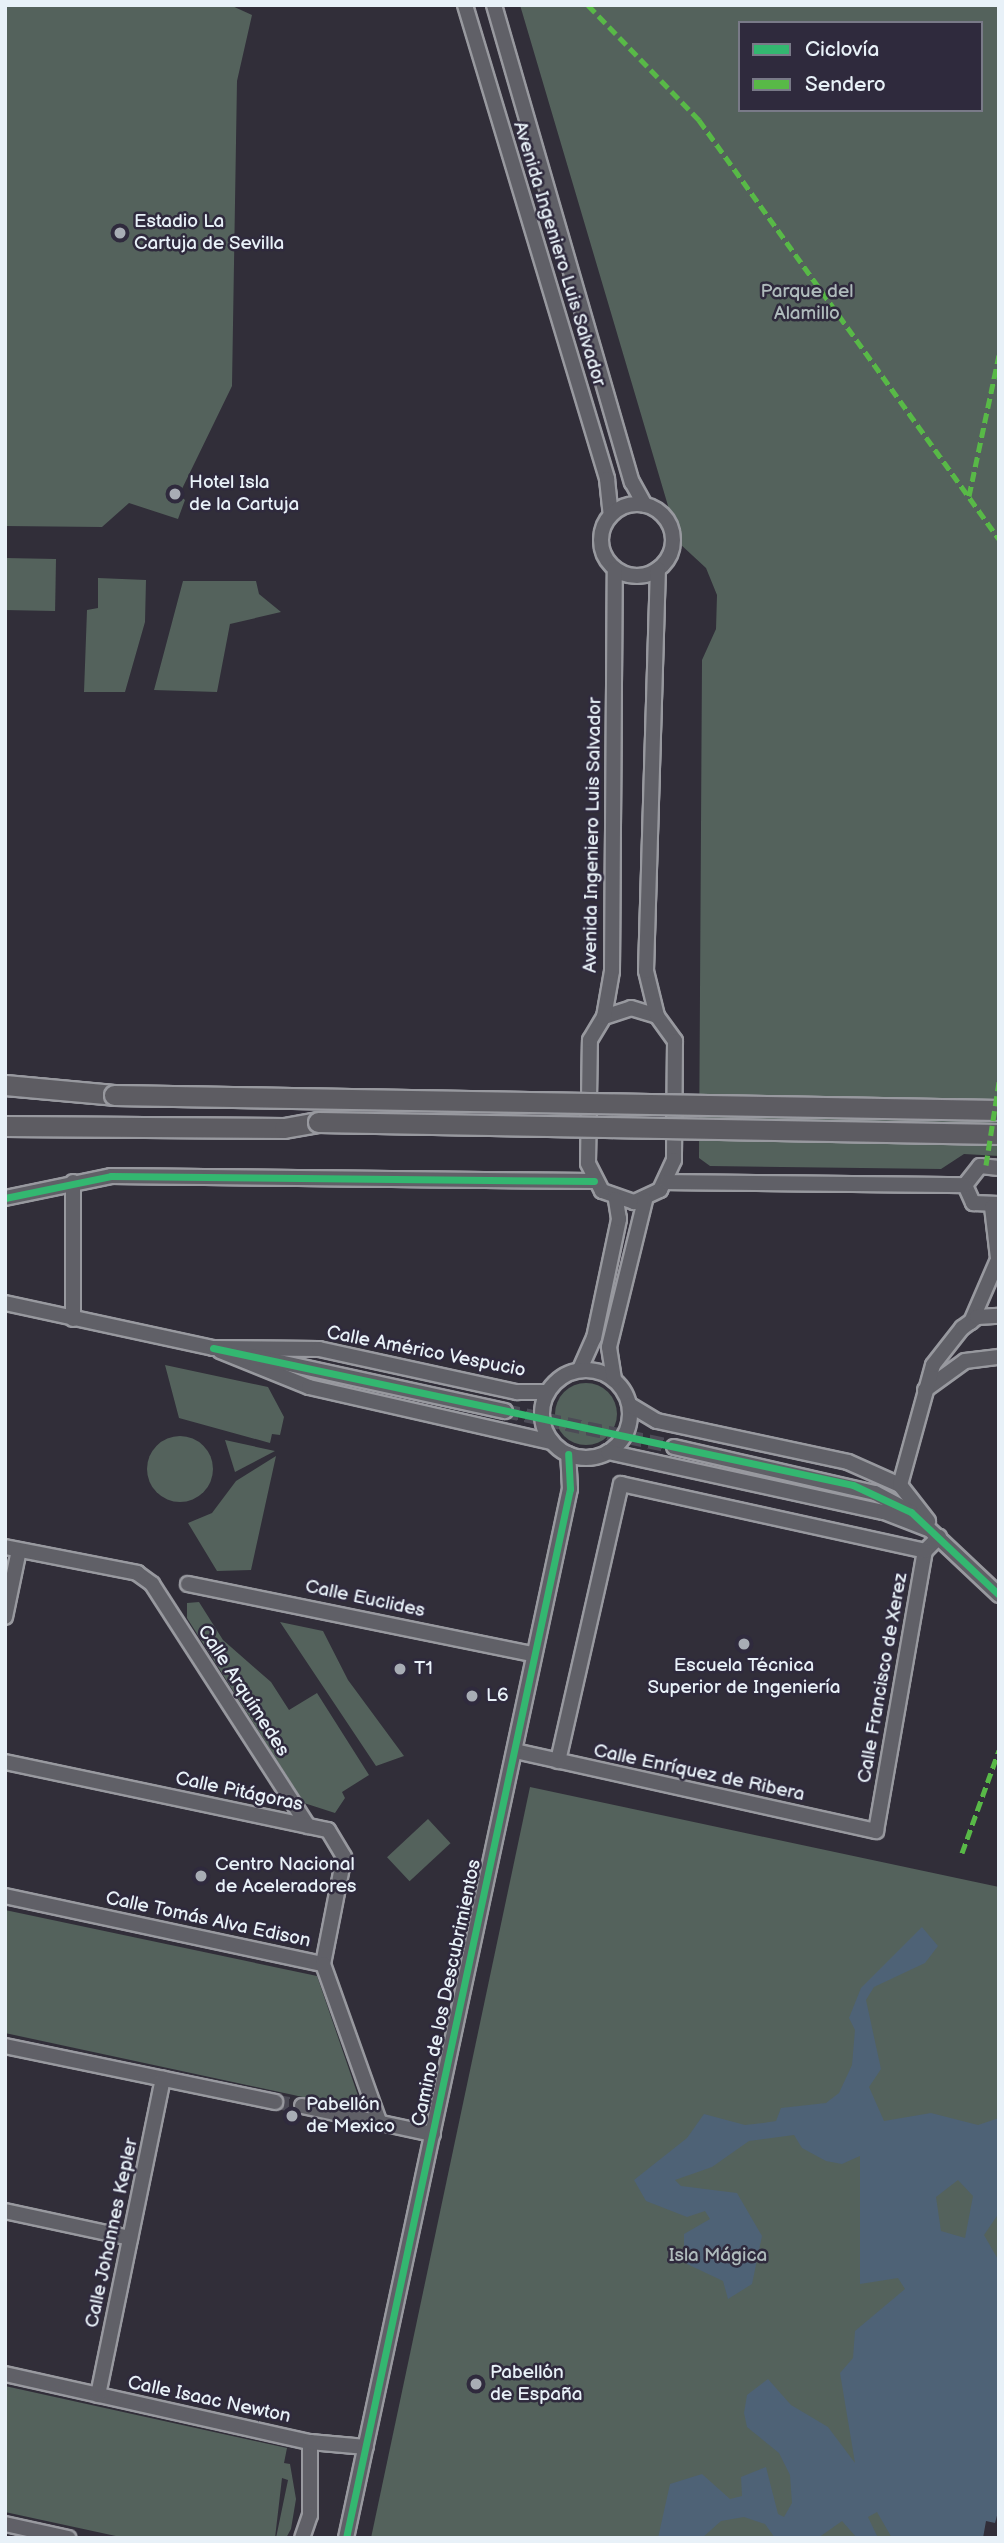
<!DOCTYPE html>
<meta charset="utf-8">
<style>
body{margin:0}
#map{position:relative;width:1004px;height:2543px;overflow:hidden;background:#312e39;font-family:"Balsamiq Sans",sans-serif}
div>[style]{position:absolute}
.green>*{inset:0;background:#54625c;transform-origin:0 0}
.round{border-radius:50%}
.water>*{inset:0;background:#4e6276}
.pier>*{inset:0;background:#312e39}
.minor-tunnel>*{height:14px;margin-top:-7px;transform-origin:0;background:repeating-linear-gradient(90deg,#4c4b56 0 14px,transparent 0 21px)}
.roads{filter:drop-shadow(2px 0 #98999f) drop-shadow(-2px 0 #98999f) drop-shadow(0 2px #98999f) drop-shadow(0 -2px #98999f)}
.minor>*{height:14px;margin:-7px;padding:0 7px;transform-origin:7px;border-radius:7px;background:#606067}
.minor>.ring{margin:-7px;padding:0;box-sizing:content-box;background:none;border:14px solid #606067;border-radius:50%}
.major>*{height:19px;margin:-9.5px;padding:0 9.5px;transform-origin:9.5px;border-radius:9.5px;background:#5d5c62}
.bridges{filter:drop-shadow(2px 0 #98999f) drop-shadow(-2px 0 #98999f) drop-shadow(0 2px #98999f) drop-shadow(0 -2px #98999f)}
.major-bridge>*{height:19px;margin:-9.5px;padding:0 9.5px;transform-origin:9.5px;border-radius:9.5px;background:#5d5c62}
.quiet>*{height:5px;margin-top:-2.5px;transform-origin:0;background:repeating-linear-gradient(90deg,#58b947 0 10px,transparent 0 15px)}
.cycleway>*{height:7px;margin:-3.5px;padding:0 3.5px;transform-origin:3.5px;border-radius:3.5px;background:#33b770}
.dots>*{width:19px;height:19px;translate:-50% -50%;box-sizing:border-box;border:4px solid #2f2a3d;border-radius:50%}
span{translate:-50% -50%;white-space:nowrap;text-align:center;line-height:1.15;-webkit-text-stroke:5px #2f2a3d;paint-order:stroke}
.poi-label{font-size:19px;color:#e8f1f8}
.left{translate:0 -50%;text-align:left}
.street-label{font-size:19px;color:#e8f1f8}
.park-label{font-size:19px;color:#afbbbc}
.frame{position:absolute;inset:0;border:7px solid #e8f1f8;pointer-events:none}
.legend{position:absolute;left:738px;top:21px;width:245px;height:91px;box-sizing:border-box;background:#2f2a3d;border:2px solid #797a88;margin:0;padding:9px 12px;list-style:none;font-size:21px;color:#e8f1f8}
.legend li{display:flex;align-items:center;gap:14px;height:35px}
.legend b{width:35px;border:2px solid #797a88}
</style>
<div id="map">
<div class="green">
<div style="clip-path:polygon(5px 5px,230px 5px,252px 15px,237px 81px,232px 386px,179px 495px,185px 500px,178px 519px,129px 503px,102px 527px,5px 526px)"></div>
<div style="clip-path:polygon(evenodd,520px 5px,999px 5px,999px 1156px,964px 1154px,941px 1169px,710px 1166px,699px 1158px,702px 660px,716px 629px,717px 595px,706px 568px,679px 543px,520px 5px,740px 23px,981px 23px,981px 110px,740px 110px,740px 23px)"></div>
<div style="left:5px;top:558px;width:51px;height:52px;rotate:1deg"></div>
<div style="clip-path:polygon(98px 578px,146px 580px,145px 622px,125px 692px,84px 692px,87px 610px,98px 608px)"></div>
<div style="clip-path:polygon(183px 581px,256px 581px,259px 594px,281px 612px,230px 624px,217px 692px,154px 690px)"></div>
<div style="clip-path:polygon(165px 1365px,268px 1387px,284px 1417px,280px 1435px,272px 1434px,270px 1443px,179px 1418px)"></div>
<div class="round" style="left:555px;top:1383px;width:62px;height:62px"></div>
<div class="round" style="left:147px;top:1436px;width:66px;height:66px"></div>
<div style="clip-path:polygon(225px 1440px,275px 1451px,235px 1472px)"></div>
<div style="clip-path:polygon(276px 1456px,251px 1570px,217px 1571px,188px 1523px,212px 1513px,236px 1481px)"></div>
<div style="clip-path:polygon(199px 1602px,223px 1640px,271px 1682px,289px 1710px,317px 1693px,369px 1775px,342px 1792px,345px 1798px,335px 1813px,304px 1803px,187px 1618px,187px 1603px)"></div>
<div style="clip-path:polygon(280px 1622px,323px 1631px,348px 1680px,404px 1756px,376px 1766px)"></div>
<div style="clip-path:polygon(530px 1787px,999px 1887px,999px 2538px,371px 2538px)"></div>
<div style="left:428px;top:1819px;width:33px;height:56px;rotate:47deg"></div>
<div style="clip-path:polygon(5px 1910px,317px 1976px,363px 2110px,5px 2033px)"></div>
<div style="clip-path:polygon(5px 2386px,287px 2448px,284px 2463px,290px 2464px,296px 2499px,291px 2529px,286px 2538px,276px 2538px,288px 2480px,282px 2478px,275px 2538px,125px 2538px,5px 2512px)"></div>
</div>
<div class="water">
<div style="clip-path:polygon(evenodd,922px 1927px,938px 1946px,925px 1963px,874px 1987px,866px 2000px,881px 2069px,869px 2087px,884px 2121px,931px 2113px,978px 2125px,999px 2118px,999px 2213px,984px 2235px,999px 2261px,999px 2538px,892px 2538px,877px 2512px,868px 2517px,878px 2538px,857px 2538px,842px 2521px,818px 2538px,775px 2538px,765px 2524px,744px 2517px,721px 2521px,702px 2538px,658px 2538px,670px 2484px,702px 2474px,730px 2499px,742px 2496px,741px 2477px,766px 2467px,778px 2514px,784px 2517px,792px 2503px,790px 2475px,779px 2453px,747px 2427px,744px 2413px,747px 2395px,768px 2379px,791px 2405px,828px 2427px,855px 2463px,840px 2373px,853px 2358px,855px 2331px,905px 2289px,898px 2278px,860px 2284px,860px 2156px,842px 2164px,826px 2161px,802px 2148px,794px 2135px,749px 2141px,712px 2167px,675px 2180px,681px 2186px,737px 2193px,762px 2236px,752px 2284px,728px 2299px,723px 2281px,687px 2264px,684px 2256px,684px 2234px,710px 2219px,705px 2211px,687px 2217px,646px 2201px,634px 2180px,687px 2138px,704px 2114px,745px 2125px,763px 2123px,776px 2121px,781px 2108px,826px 2103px,839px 2093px,852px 2065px,855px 2030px,849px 2018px,861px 1988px,922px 1927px,958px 2180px,973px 2196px,965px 2238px,941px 2231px,936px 2197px,958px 2180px)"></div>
</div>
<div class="pier">
<div style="clip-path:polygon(999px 2508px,999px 2538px,983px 2538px,986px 2521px,995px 2523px)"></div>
</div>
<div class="minor-tunnel">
<div style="left:505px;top:1411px;width:173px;rotate:12deg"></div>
<div style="left:275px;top:2102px;width:27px;rotate:8deg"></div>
</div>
<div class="roads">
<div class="minor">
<div style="left:465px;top:5px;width:495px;rotate:73.3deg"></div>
<div style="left:607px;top:479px;width:36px;rotate:84deg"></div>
<div style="left:494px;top:5px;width:497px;rotate:73.9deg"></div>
<div style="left:632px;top:482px;width:26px;rotate:61deg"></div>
<div class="ring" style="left:601px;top:504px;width:58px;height:58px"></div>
<div style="left:631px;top:1008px;width:27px;rotate:17deg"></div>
<div style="left:657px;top:1016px;width:31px;rotate:54deg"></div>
<div style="left:675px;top:1041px;width:119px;rotate:90.5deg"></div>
<div style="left:674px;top:1160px;width:33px;rotate:115deg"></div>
<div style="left:660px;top:1190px;width:29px;rotate:155deg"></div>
<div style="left:634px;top:1202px;width:34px;rotate:-161deg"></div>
<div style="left:602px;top:1191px;width:31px;rotate:-117deg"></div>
<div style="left:588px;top:1163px;width:123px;rotate:-89.1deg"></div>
<div style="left:590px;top:1040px;width:27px;rotate:-59deg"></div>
<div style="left:604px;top:1017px;width:28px;rotate:-18deg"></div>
<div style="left:657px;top:1016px;width:46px;rotate:-103.7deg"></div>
<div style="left:646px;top:971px;width:402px;rotate:-88.3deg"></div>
<div style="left:604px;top:1017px;width:47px;rotate:-80.1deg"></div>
<div style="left:612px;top:971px;width:402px;rotate:-89.6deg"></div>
<div style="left:999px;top:1168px;width:19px;rotate:-174deg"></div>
<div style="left:980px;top:1166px;width:24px;rotate:128deg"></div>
<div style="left:965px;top:1185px;width:20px;rotate:66deg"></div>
<div style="left:973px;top:1203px;width:26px;rotate:2deg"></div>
<div style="left:667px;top:1182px;width:298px;rotate:0.6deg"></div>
<div style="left:5px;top:1198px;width:108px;rotate:-11.7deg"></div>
<div style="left:111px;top:1176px;width:483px;rotate:0.6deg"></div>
<div style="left:992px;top:1207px;width:60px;rotate:83.3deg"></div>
<div style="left:5px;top:1303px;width:213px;rotate:12.2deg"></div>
<div style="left:213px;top:1348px;width:106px;rotate:0.5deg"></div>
<div style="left:319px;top:1349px;width:203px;rotate:12.3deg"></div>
<div style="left:517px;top:1392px;width:30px"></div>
<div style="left:73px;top:1319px;width:137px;rotate:-90deg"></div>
<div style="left:971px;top:1322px;width:65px;rotate:-66.6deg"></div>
<div style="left:220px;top:1351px;width:96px;rotate:22deg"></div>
<div style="left:309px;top:1387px;width:249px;rotate:12.8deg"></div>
<div style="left:252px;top:1356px;width:259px;rotate:12.3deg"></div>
<div style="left:580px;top:1369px;width:34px;rotate:-66deg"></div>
<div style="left:594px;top:1338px;width:122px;rotate:-78.1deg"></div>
<div style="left:619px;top:1219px;width:20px;rotate:-99deg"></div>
<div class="ring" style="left:542px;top:1370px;width:74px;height:74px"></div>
<div style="left:614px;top:1379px;width:32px;rotate:-99deg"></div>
<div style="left:609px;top:1347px;width:151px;rotate:-76.2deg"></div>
<div style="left:925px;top:1390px;width:49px;rotate:-35.9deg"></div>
<div style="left:965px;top:1361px;width:34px;rotate:-7deg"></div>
<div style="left:630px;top:1405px;width:31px;rotate:31deg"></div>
<div style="left:657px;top:1421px;width:195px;rotate:12.1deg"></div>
<div style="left:848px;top:1462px;width:57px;rotate:23.9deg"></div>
<div style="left:900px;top:1485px;width:46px;rotate:52.1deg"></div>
<div style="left:674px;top:1447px;width:206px;rotate:12.9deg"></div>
<div style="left:875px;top:1493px;width:41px;rotate:27.8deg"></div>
<div style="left:911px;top:1512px;width:121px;rotate:43.3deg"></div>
<div style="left:608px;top:1452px;width:282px;rotate:12.3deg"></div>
<div style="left:884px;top:1512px;width:47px;rotate:21.1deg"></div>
<div style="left:900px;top:1485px;width:124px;rotate:-74.6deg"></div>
<div style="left:933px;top:1365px;width:47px;rotate:-51.9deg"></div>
<div style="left:962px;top:1328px;width:19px;rotate:-36deg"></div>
<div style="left:977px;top:1317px;width:22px;rotate:-3deg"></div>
<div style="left:5px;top:1547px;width:135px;rotate:11.1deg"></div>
<div style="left:137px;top:1573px;width:19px;rotate:36deg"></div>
<div style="left:152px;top:1584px;width:288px;rotate:57.2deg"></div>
<div style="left:188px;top:1584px;width:352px;rotate:11.5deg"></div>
<div style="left:5px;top:1617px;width:68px;rotate:-78.2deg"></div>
<div style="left:515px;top:1751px;width:370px;rotate:12.5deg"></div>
<div style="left:876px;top:1831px;width:284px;rotate:-80.1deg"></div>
<div style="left:925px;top:1551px;width:20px;rotate:-45deg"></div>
<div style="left:558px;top:1761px;width:284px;rotate:-77.2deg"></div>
<div style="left:621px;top:1484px;width:311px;rotate:12.4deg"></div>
<div style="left:5px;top:1762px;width:330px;rotate:11.9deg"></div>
<div style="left:328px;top:1830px;width:31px;rotate:59deg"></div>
<div style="left:344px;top:1857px;width:109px;rotate:101.1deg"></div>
<div style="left:5px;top:1896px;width:325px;rotate:12.1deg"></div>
<div style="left:323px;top:1964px;width:170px;rotate:70.4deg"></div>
<div style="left:5px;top:2046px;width:276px;rotate:11.7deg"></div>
<div style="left:302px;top:2106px;width:134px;rotate:12.1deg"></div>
<div style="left:5px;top:2211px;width:128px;rotate:12.2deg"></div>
<div style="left:5px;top:2374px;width:312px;rotate:12.6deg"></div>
<div style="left:310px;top:2442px;width:73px;rotate:90deg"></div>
<div style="left:310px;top:2515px;width:24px;rotate:109deg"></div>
<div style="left:98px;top:2395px;width:323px;rotate:-78.4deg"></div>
<div style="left:310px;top:2442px;width:56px;rotate:5.1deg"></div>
<div style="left:5px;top:2524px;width:65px;rotate:12.5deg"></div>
<div style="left:346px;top:2538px;width:1073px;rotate:-77.95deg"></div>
<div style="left:570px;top:1489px;width:35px;rotate:-93deg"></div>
</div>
<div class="major">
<div style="left:5px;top:1085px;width:109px;rotate:5.2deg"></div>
<div style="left:5px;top:1126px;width:279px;rotate:0.4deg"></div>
<div style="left:284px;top:1128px;width:35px;rotate:-10deg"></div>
</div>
</div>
<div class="bridges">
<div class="major-bridge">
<div style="left:114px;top:1095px;width:885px;rotate:0.97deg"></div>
<div style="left:318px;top:1122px;width:681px;rotate:1.01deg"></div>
</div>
</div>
<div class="quiet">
<div style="left:588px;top:5px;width:160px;rotate:46deg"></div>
<div style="left:699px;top:120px;width:515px;rotate:54.4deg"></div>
<div style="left:969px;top:496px;width:144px;rotate:-78deg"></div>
<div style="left:986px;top:1165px;width:84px;rotate:-81.1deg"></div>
<div style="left:962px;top:1853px;width:109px;rotate:-70.2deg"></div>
</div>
<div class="cycleway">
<div style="left:5px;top:1198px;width:108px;rotate:-11.7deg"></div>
<div style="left:111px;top:1176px;width:483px;rotate:0.6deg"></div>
<div style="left:213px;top:1348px;width:654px;rotate:12.08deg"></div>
<div style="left:853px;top:1485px;width:64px;rotate:25deg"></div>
<div style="left:911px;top:1512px;width:121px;rotate:43.3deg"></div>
<div style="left:346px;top:2538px;width:1073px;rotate:-77.95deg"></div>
<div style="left:570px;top:1489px;width:35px;rotate:-93deg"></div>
</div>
<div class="dots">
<div style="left:120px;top:233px;background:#a8adb5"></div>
<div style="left:175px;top:494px;background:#a8adb5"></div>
<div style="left:744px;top:1644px;background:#a8adb5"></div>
<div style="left:400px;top:1669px;background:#a8adb5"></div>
<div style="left:472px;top:1696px;background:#a8adb5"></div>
<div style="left:201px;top:1876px;background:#a8adb5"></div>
<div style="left:292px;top:2116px;background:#a8adb5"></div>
<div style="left:476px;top:2384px;background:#a8adb5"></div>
</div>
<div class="poi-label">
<span class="left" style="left:134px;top:233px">Estadio La<br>Cartuja de Sevilla</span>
<span class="left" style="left:189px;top:494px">Hotel Isla<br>de la Cartuja</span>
<span style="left:744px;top:1677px">Escuela Técnica<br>Superior de Ingeniería</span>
<span class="left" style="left:414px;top:1669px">T1</span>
<span class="left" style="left:486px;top:1696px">L6</span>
<span class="left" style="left:215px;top:1876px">Centro Nacional<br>de Aceleradores</span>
<span class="left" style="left:306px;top:2116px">Pabellón<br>de Mexico</span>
<span class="left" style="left:490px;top:2384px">Pabellón<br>de España</span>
</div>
<div class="street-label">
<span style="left:559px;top:254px;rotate:73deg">Avenida Ingeniero Luis Salvador</span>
<span style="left:593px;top:835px;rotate:-89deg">Avenida Ingeniero Luis Salvador</span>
<span style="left:426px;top:1352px;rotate:11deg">Calle Américo Vespucio</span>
<span style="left:365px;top:1599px;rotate:12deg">Calle Euclides</span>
<span style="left:883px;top:1678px;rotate:-80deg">Calle Francisco de Xerez</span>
<span style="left:243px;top:1691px;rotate:57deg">Calle Arquímedes</span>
<span style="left:699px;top:1773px;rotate:12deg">Calle Enríquez de Ribera</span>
<span style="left:239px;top:1792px;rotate:12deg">Calle Pitágoras</span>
<span style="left:208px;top:1920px;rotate:12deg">Calle Tomás Alva Edison</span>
<span style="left:447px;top:1993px;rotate:-78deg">Camino de los Descubrimientos</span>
<span style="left:112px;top:2233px;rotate:-78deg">Calle Johannes Kepler</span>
<span style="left:209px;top:2400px;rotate:12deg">Calle Isaac Newton</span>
</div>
<div class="park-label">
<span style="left:807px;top:303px">Parque del<br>Alamillo</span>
<span style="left:718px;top:2256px">Isla Mágica</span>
</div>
<div class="frame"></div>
<ul class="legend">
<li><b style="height:9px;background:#33b770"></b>Ciclovía</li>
<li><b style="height:9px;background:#58b947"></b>Sendero</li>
</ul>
</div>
